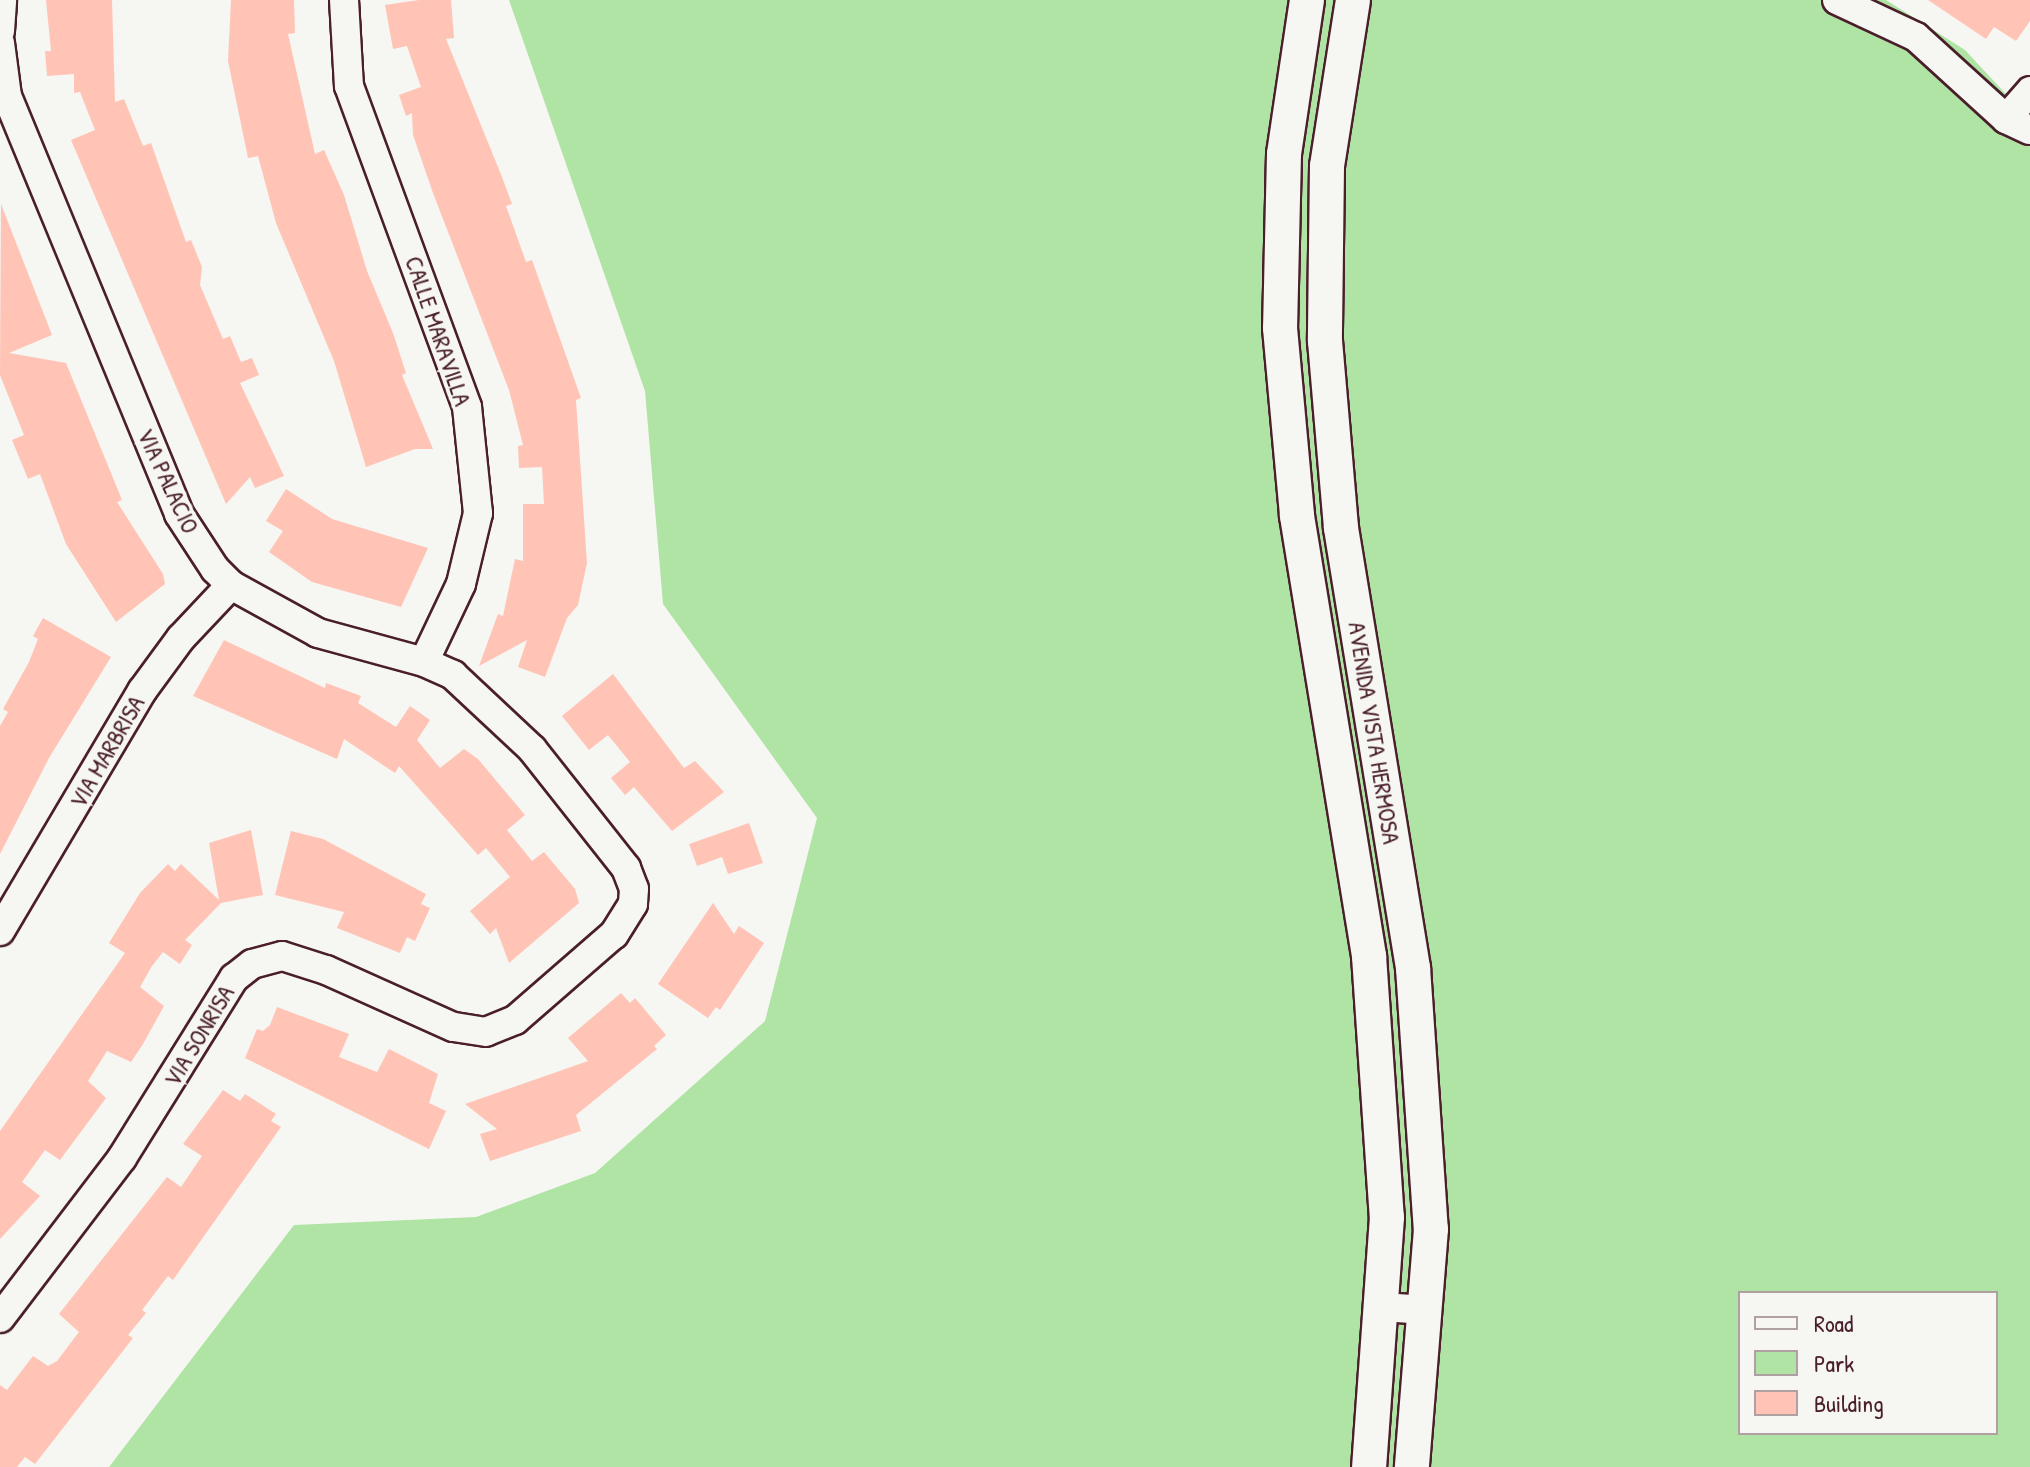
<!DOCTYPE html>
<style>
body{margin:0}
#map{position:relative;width:2030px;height:1467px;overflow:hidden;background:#f6f6f2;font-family:"Patrick Hand",sans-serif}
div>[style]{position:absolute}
.green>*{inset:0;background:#b0e4a5}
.building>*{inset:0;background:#ffc4b6}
.roads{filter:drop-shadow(2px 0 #4a1f2b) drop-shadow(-2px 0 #4a1f2b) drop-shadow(0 2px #4a1f2b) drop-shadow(0 -2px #4a1f2b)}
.minor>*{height:28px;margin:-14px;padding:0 14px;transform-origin:14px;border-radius:14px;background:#f6f6f2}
.major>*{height:34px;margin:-17px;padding:0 17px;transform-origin:17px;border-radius:17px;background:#f6f6f2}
span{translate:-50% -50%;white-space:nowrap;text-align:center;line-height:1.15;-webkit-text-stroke:7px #f6f6f2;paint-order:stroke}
.street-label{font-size:24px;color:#4a1f2b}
.legend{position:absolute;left:1738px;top:1291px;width:260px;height:144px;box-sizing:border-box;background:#f6f6f2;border:2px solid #b1a0a2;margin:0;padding:10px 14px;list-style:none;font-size:24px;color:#4a1f2b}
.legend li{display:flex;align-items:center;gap:16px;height:40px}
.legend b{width:40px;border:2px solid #b1a0a2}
</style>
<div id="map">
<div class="green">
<div style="clip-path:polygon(evenodd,509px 0,1886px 0,1965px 50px,2030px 120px,2030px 1467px,109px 1467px,294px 1225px,476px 1217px,595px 1173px,765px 1021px,817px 818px,663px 604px,645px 391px,509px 0,1740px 1293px,1996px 1293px,1996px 1433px,1740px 1433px,1740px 1293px)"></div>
</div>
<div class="building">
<div style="clip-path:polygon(46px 0,112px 0,115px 102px,124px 99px,143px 146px,151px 143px,186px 242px,191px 240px,202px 267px,200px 285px,223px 339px,230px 336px,241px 362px,252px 358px,259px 375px,240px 383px,284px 476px,255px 488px,250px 477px,226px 504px,71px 140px,95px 130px,80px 92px,74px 93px,74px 74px,47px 76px,45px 51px,51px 51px)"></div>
<div style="clip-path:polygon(231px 0,294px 0,295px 33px,288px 34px,315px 154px,324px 150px,344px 195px,367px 271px,393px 333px,406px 373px,402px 375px,433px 449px,415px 449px,366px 467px,334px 361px,276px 223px,258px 156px,248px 158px,228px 61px)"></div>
<div style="clip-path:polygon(419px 0,451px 0,454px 38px,446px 39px,502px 177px,512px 204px,506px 206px,526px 262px,532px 260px,581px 398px,576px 400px,587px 563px,578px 605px,567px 618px,545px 677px,518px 667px,527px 640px,479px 666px,498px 614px,503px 616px,515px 559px,523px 561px,523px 504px,544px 504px,542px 467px,519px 468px,518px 446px,523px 445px,509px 390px,433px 193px,413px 135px,412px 113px,406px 116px,399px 95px,421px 87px,407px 46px,393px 49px,385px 5px)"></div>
<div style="clip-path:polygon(1928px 0,2030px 0,2030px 21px,2016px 41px,1994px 27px,1986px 39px)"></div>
<div style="clip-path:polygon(1px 204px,52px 335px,9px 353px,66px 363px,122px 500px,117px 502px,163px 574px,165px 584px,116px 622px,66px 544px,40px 474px,28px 479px,12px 440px,24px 435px,0 375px)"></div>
<div style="clip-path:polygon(286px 489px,332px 519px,428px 548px,401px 607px,312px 582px,269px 552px,283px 531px,266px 521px)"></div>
<div style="clip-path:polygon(43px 618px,111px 657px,49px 758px,0 854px,0 726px,8px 712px,3px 709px,29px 662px,38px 639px,33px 636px)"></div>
<div style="clip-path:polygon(224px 640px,325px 688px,326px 683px,361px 696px,358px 703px,396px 727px,410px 706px,430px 720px,417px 740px,440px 768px,464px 749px,478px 759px,525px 815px,507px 830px,532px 861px,544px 852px,575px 889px,579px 903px,509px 963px,496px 928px,490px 934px,470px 911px,510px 877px,486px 848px,478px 855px,399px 766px,395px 773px,344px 739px,337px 759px,193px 696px)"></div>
<div style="clip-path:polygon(613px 674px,684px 768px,695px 761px,724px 792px,672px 831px,634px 787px,625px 795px,611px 778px,630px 762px,608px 735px,589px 750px,562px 716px)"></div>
<div style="clip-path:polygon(749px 823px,763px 863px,728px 874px,722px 857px,697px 866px,689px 844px)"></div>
<div style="clip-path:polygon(251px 830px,263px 895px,221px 903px,185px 940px,192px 945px,180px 964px,163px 952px,152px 966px,140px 987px,164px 1006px,143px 1044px,131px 1062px,107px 1051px,88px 1081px,106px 1098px,60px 1160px,45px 1150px,22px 1182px,40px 1196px,0 1239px,0 1131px,125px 953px,109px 943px,140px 893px,168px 864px,175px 871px,181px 864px,219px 900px,209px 843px)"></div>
<div style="clip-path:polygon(291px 831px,323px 839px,426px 894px,421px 904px,430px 908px,415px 941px,407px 937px,400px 953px,337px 928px,344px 912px,275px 895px)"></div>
<div style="clip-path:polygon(713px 903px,734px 934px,739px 926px,764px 943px,720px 1010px,716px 1007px,708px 1018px,658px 984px)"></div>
<div style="clip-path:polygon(621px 993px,630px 1003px,635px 998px,666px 1035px,654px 1046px,657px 1049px,576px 1115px,581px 1131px,490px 1161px,480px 1134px,497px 1129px,465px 1104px,588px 1061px,568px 1038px)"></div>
<div style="clip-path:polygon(277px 1007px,349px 1034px,339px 1057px,377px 1072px,389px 1049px,438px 1074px,429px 1103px,446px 1111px,429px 1149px,245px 1058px,257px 1029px,263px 1031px,270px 1025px)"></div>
<div style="clip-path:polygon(223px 1090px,240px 1101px,245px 1094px,276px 1114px,271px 1121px,281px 1127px,173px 1280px,168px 1276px,142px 1310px,146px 1313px,128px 1335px,133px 1338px,35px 1464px,25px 1457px,17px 1467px,0 1467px,0 1385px,7px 1390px,33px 1356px,48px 1366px,57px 1361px,79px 1332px,59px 1314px,167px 1177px,181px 1187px,202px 1156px,183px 1144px)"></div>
</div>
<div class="roads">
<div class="minor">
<div style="left:344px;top:0;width:86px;rotate:86.7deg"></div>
<div style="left:349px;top:86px;width:342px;rotate:69.8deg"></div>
<div style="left:467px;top:407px;width:107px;rotate:84.1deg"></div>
<div style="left:478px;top:513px;width:73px;rotate:103.5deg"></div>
<div style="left:461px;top:584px;width:86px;rotate:115.4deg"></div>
<div style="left:1837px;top:0;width:87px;rotate:25.1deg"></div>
<div style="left:1916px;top:37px;width:122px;rotate:42.3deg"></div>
<div style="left:2006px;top:119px;width:26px;rotate:25deg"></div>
<div style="left:0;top:31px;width:31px;rotate:-86deg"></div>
<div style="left:0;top:43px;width:53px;rotate:82.5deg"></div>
<div style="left:7px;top:96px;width:452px;rotate:67.6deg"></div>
<div style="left:179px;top:514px;width:66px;rotate:56.8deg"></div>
<div style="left:215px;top:569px;width:23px;rotate:45deg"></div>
<div style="left:231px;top:585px;width:99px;rotate:28.9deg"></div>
<div style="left:318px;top:633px;width:110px;rotate:15.3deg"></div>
<div style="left:424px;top:662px;width:32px;rotate:24deg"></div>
<div style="left:453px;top:675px;width:108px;rotate:43.1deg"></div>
<div style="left:532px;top:749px;width:152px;rotate:51.7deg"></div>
<div style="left:626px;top:868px;width:22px;rotate:69deg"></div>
<div style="left:634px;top:889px;width:15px;rotate:94deg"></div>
<div style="left:633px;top:904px;width:36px;rotate:122deg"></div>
<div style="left:614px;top:934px;width:131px;rotate:139deg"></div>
<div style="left:515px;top:1020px;width:31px;rotate:158deg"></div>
<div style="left:486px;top:1032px;width:33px;rotate:-171deg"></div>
<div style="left:453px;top:1027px;width:139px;rotate:-155.8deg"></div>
<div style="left:326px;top:970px;width:46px;rotate:-162.3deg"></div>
<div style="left:282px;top:956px;width:31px;rotate:165deg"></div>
<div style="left:252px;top:964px;width:23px;rotate:142deg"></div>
<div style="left:234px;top:978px;width:212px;rotate:121.9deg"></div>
<div style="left:122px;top:1158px;width:201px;rotate:127.3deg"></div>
<div style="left:2006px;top:119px;width:37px;rotate:-49deg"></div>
<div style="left:0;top:931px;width:279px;rotate:-59.4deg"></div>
<div style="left:142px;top:691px;width:66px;rotate:-53.7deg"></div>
<div style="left:181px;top:638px;width:73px;rotate:-46.7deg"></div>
<div style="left:1382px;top:1307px;width:44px;rotate:3.9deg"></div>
</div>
<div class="major">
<div style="left:1307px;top:0;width:156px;rotate:98.5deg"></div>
<div style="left:1284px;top:154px;width:174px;rotate:91.3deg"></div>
<div style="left:1280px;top:328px;width:189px;rotate:84.8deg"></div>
<div style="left:1297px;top:516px;width:446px;rotate:80.7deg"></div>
<div style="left:1369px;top:956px;width:262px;rotate:86.1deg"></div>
<div style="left:1387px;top:1217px;width:251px;rotate:94.1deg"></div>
<div style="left:1353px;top:0;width:168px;rotate:98.9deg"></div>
<div style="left:1327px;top:166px;width:175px;rotate:90.7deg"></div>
<div style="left:1325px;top:341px;width:188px;rotate:85.1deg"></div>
<div style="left:1341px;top:528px;width:446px;rotate:80.7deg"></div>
<div style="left:1413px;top:968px;width:262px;rotate:86.1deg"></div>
<div style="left:1431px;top:1229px;width:239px;rotate:94.6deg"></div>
</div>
</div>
<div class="street-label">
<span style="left:438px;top:331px;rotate:71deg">CALLE MARAVILLA</span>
<span style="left:168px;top:481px;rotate:65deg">VIA PALACIO</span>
<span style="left:1374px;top:733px;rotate:81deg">AVENIDA VISTA HERMOSA</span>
<span style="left:107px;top:752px;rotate:-60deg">VIA MARBRISA</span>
<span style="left:199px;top:1036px;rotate:-59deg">VIA SONRISA</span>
</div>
<ul class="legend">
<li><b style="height:10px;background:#f6f6f2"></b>Road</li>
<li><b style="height:22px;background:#b0e4a5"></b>Park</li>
<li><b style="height:22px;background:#ffc4b6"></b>Building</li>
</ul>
</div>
